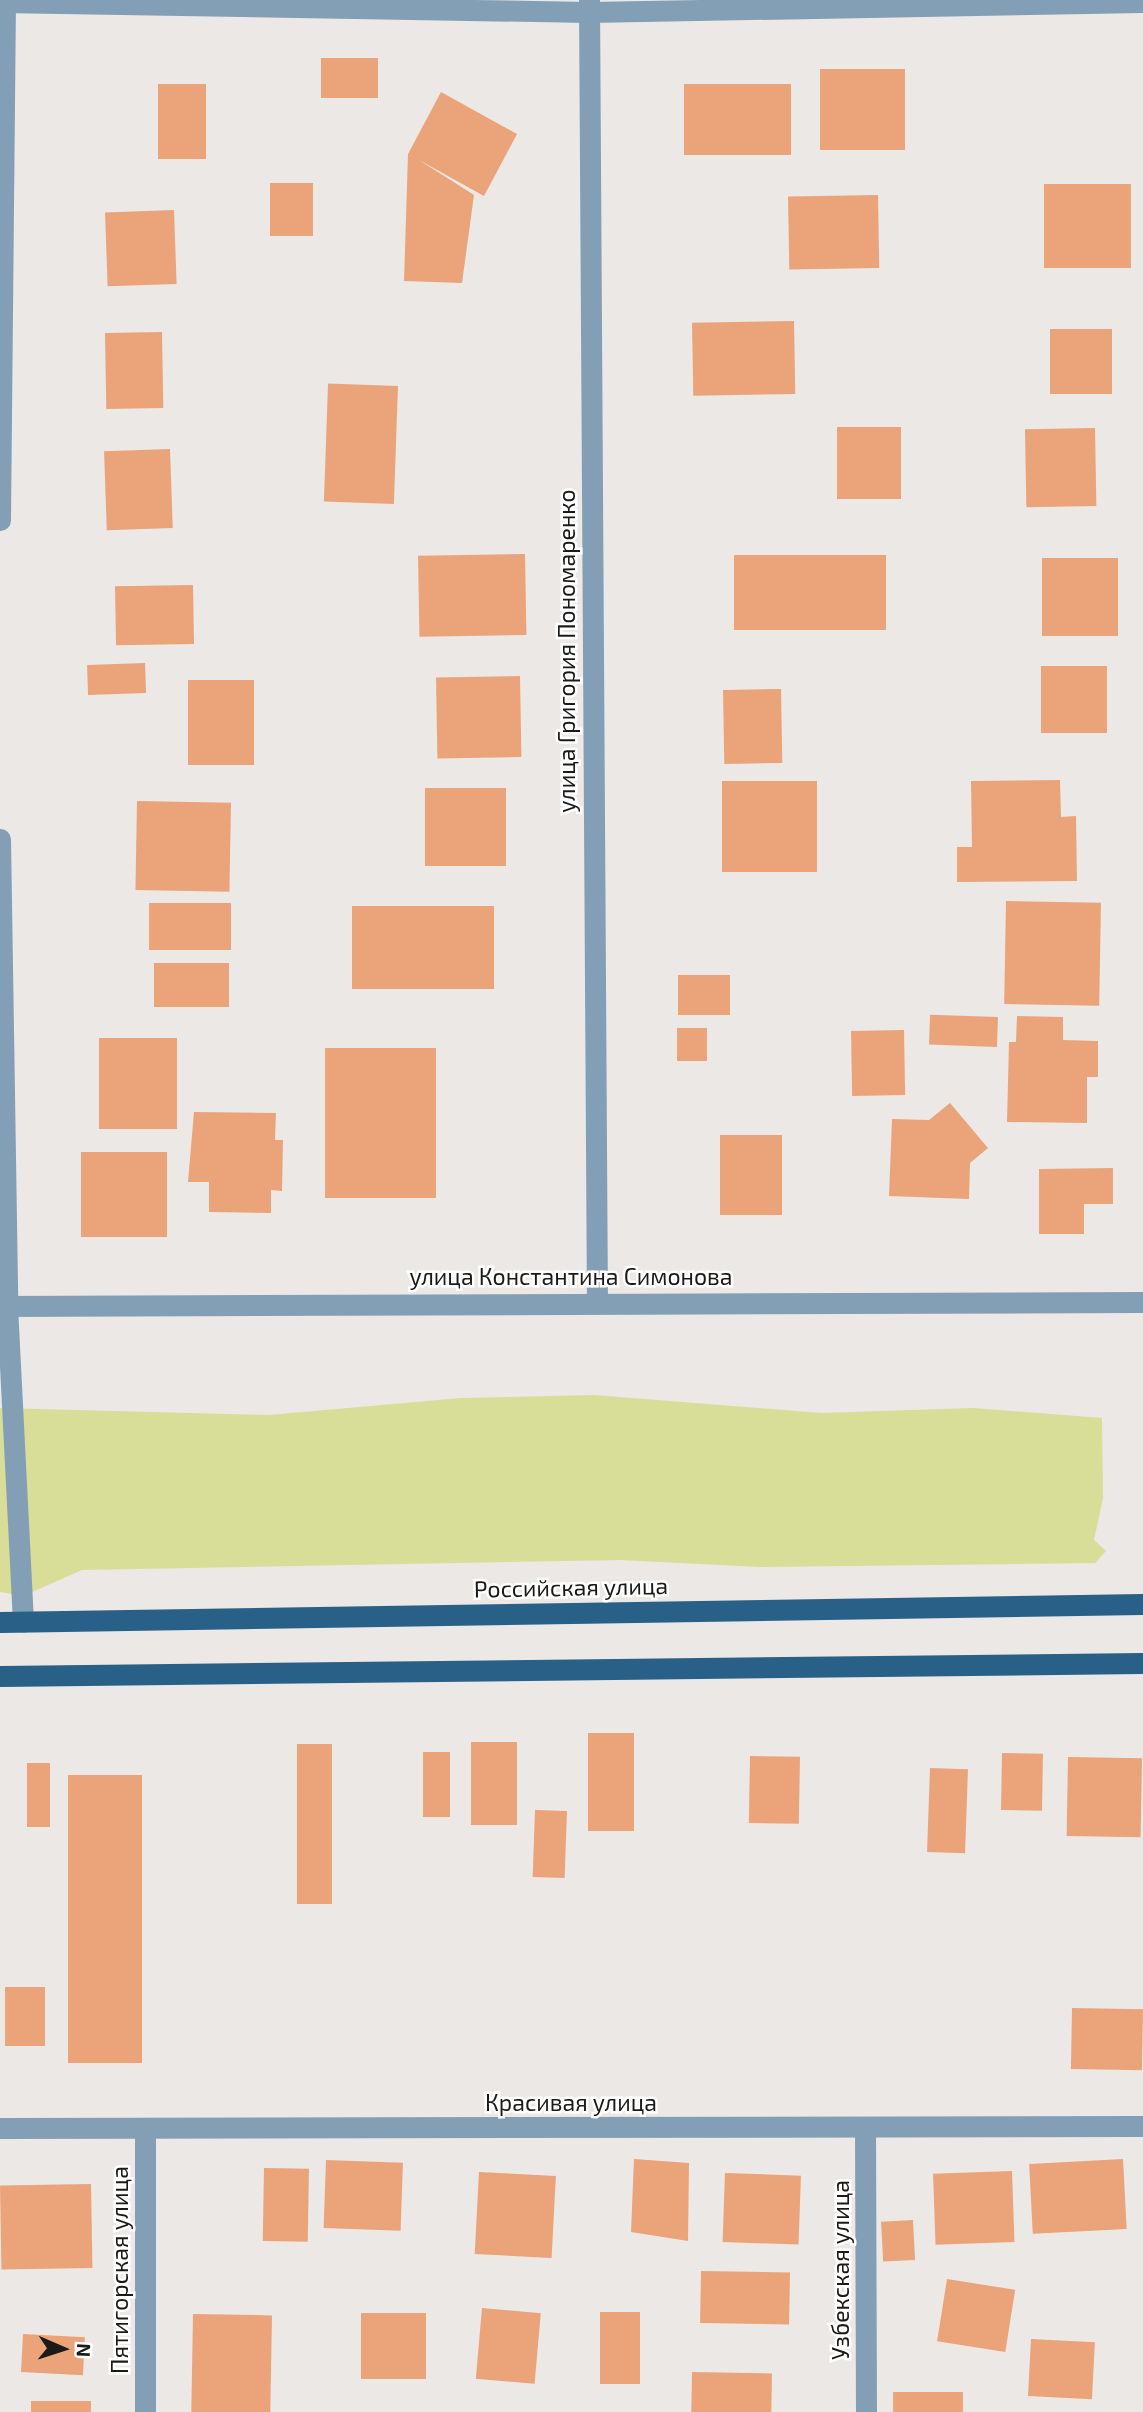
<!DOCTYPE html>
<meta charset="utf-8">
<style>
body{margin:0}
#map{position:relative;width:1143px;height:2412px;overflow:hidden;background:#ece8e5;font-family:"Exo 2",sans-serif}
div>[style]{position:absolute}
.green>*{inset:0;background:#d8dd98}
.building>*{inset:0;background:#eba37a;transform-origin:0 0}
.minor>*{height:21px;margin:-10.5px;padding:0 10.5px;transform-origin:10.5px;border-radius:10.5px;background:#839fb5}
.major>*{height:21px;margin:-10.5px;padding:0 10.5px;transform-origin:10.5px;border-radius:10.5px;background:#296088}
span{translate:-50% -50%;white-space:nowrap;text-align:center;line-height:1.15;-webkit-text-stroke:5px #fff;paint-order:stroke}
.street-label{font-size:23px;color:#1b1a19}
.north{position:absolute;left:28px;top:2314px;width:70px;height:70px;-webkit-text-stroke:5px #fff;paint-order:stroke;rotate:93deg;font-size:19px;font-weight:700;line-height:28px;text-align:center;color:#1b1a19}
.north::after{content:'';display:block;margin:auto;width:24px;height:32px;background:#1b1a19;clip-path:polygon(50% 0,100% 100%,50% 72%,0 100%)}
</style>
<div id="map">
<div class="green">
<div style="clip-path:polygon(594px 1395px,821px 1413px,973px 1408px,1102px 1418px,1103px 1498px,1094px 1540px,1106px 1551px,1095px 1563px,759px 1567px,621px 1560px,82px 1570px,23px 1596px,0 1592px,0 1408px,269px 1415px,461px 1398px)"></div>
</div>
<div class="building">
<div style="left:321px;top:58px;width:57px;height:40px"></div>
<div style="left:820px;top:69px;width:85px;height:81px"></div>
<div style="left:158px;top:84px;width:48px;height:75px"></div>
<div style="left:791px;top:84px;width:71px;height:107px;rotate:90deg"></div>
<div style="clip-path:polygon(441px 92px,517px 134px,484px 196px,419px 160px,474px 195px,462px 283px,404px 281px,408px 154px)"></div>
<div style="left:313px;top:183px;width:53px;height:43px;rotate:90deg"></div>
<div style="left:1044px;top:184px;width:87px;height:84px"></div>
<div style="left:878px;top:195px;width:73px;height:90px;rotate:89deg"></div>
<div style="left:174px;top:210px;width:74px;height:69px;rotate:88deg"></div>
<div style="left:794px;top:321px;width:73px;height:102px;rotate:89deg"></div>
<div style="left:1050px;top:329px;width:62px;height:65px"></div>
<div style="left:162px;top:332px;width:76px;height:57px;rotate:89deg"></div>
<div style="left:398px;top:386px;width:118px;height:70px;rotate:92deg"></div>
<div style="left:837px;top:427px;width:64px;height:72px"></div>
<div style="left:1095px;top:428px;width:78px;height:70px;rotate:89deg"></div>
<div style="left:170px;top:449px;width:79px;height:66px;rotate:88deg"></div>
<div style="left:525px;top:554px;width:81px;height:107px;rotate:89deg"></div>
<div style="left:886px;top:555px;width:75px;height:152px;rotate:90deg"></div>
<div style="left:1118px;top:558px;width:78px;height:76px;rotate:90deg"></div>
<div style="left:193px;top:585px;width:59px;height:78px;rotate:89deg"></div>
<div style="left:145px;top:663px;width:30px;height:58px;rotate:88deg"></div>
<div style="left:1041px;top:666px;width:66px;height:67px"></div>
<div style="left:520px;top:676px;width:81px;height:84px;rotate:89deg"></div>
<div style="left:188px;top:680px;width:66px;height:85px"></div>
<div style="left:781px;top:689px;width:74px;height:58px;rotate:89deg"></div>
<div style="clip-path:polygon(1060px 780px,1061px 817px,1076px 816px,1077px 881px,957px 882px,957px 847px,972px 847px,971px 781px)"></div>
<div style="left:722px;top:781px;width:95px;height:91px"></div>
<div style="left:425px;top:788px;width:81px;height:78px"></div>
<div style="left:137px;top:801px;width:94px;height:89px;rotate:1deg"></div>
<div style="left:1006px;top:901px;width:95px;height:103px;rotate:1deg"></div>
<div style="left:149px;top:903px;width:82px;height:47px"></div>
<div style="left:352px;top:906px;width:142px;height:83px"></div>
<div style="left:229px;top:963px;width:44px;height:75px;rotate:90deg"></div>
<div style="left:678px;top:975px;width:52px;height:40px"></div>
<div style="clip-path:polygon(1017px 1016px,1063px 1017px,1063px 1040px,1098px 1041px,1098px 1077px,1087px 1077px,1087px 1123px,1007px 1122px,1009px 1042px,1016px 1042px)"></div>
<div style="left:998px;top:1017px;width:30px;height:68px;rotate:92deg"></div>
<div style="left:677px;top:1028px;width:30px;height:33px"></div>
<div style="left:904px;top:1030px;width:65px;height:53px;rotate:89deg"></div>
<div style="left:99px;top:1038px;width:78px;height:91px"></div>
<div style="left:436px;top:1048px;width:150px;height:111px;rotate:90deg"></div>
<div style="clip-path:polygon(950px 1103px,988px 1148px,970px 1163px,969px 1199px,889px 1196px,892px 1119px,929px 1120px)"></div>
<div style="clip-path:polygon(194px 1112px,276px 1113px,275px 1140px,283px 1140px,282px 1191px,271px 1190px,271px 1213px,209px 1212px,209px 1182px,188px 1182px)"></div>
<div style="left:782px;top:1135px;width:80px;height:62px;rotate:90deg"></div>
<div style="left:167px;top:1152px;width:85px;height:86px;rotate:90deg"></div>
<div style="clip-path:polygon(1113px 1168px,1113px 1204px,1084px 1204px,1084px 1234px,1039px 1234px,1039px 1169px)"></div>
<div style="left:588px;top:1733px;width:46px;height:98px"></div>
<div style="left:471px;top:1742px;width:46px;height:83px"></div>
<div style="left:297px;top:1744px;width:35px;height:160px"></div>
<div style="left:423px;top:1752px;width:27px;height:65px"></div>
<div style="left:1002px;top:1753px;width:41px;height:57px;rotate:1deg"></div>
<div style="left:750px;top:1756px;width:50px;height:67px;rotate:1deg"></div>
<div style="left:1068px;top:1757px;width:74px;height:79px;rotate:1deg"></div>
<div style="left:27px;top:1763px;width:23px;height:64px"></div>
<div style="left:930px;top:1768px;width:38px;height:84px;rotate:2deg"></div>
<div style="left:68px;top:1775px;width:74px;height:288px"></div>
<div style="left:535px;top:1810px;width:32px;height:67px;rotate:2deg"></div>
<div style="left:5px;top:1987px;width:40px;height:59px"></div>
<div style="left:1072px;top:2008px;width:71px;height:61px;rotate:1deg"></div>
<div style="clip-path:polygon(634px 2159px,689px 2163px,688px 2241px,631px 2232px)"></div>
<div style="left:1123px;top:2159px;width:70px;height:94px;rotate:87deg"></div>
<div style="left:326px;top:2160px;width:77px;height:68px;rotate:2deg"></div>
<div style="left:264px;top:2168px;width:45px;height:73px;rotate:1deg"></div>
<div style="left:1012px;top:2171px;width:71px;height:79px;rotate:88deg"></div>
<div style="left:479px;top:2172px;width:77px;height:82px;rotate:3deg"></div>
<div style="left:725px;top:2173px;width:76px;height:69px;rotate:2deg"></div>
<div style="left:91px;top:2184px;width:84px;height:91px;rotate:89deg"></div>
<div style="left:913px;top:2220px;width:40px;height:32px;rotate:87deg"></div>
<div style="left:701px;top:2271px;width:89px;height:52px;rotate:1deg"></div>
<div style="left:947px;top:2279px;width:69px;height:63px;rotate:9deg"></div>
<div style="left:482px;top:2308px;width:59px;height:71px;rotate:5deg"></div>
<div style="left:600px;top:2312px;width:40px;height:72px"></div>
<div style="left:361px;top:2313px;width:65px;height:66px"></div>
<div style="left:193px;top:2314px;width:79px;height:98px;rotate:1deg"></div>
<div style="left:23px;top:2334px;width:62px;height:38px;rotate:3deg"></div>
<div style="left:1031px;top:2339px;width:64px;height:57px;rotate:3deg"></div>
<div style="left:692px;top:2372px;width:80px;height:40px;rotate:1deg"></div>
<div style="left:963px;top:2392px;width:20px;height:70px;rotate:90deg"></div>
<div style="left:91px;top:2401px;width:11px;height:60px;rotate:90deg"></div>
</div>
<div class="minor">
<div style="left:589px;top:0;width:1301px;rotate:89.65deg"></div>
<div style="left:0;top:2px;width:589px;rotate:0.97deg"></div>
<div style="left:589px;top:12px;width:554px;rotate:-1.03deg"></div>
<div style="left:0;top:520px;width:518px;rotate:-89.45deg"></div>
<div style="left:0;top:839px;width:467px;rotate:89.1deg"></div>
<div style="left:7px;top:1306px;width:316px;rotate:87.1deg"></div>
<div style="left:0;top:1306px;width:1143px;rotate:-0.2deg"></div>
<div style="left:0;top:2128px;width:1143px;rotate:-0.1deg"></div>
<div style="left:865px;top:2128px;width:284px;rotate:89.8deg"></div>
<div style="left:145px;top:2412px;width:284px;rotate:-90deg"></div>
</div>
<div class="major">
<div style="left:0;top:1622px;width:1143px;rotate:-0.9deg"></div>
<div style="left:0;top:1676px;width:1143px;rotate:-0.65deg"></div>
</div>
<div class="street-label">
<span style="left:566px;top:651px;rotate:-90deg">улица Григория Пономаренко</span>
<span style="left:571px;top:1276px">улица Константина Симонова</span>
<span style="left:571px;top:1587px;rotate:-1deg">Российская улица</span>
<span style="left:571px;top:2102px">Красивая улица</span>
<span style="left:119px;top:2270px;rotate:-90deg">Пятигорская улица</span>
<span style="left:840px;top:2270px;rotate:-90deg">Узбекская улица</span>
</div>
<div class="north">N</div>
</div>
